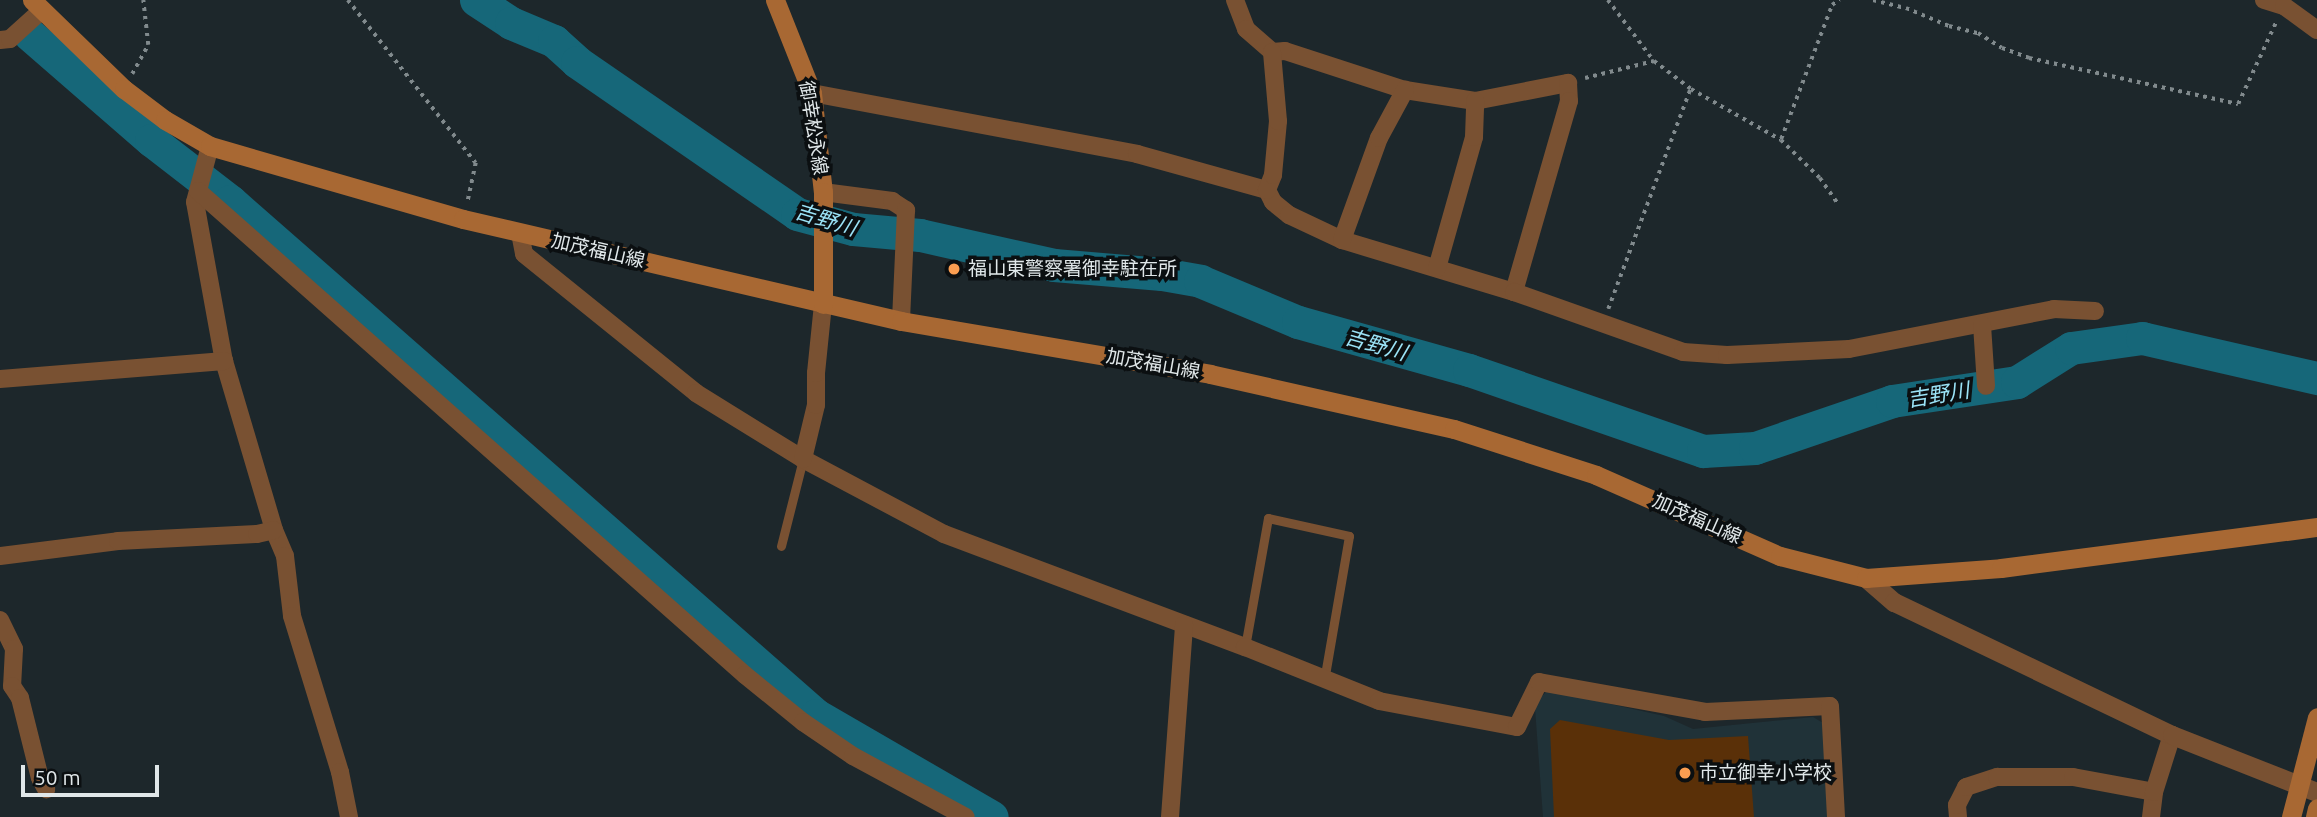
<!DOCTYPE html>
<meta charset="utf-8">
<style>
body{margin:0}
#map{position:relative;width:2317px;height:817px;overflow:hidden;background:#1d272b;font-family:Ubuntu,"Noto Sans JP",sans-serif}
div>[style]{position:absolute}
.built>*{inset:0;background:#203238}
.green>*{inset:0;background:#5a3008}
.river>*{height:33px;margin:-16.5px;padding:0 16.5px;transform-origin:16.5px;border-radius:16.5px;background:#166779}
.path>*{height:3.5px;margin-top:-1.75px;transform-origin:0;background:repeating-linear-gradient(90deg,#818a8d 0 3.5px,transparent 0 8.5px)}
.service>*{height:9px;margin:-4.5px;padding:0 4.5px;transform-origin:4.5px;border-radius:4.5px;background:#795132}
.minor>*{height:18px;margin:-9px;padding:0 9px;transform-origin:9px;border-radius:9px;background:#795132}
.tertiary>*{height:19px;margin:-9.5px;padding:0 9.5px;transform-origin:9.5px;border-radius:9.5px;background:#795132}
.secondary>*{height:19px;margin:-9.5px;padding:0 9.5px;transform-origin:9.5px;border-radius:9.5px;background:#a86833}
.dots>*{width:19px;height:19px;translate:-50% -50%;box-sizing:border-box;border:4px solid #0b0f11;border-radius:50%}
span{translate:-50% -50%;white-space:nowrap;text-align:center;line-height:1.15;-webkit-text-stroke:7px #0b0f11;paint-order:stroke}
.street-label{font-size:19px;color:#e0e7e9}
.poi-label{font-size:19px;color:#e0e7e9}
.left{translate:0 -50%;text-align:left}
.water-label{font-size:21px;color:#9be3f7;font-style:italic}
.scale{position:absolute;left:21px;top:765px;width:138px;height:32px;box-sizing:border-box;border:4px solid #e0e7e9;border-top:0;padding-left:9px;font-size:21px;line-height:24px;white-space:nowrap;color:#e0e7e9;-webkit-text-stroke:5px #0b0f11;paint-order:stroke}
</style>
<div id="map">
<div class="built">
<div style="clip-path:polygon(1548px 690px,1664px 716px,1693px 729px,1813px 717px,1828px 726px,1832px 817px,1543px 817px,1535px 708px,1537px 701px)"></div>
</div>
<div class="green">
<div style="clip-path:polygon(1560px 720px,1669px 740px,1748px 736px,1754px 817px,1554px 817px,1550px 729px)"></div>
</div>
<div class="river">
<div style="left:476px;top:0;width:42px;rotate:33.3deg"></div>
<div style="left:511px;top:23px;width:47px;rotate:22.7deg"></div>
<div style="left:554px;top:41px;width:31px;rotate:42deg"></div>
<div style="left:577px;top:62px;width:267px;rotate:34.6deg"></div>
<div style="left:797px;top:214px;width:58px;rotate:15deg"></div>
<div style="left:853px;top:229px;width:67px;rotate:5.1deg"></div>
<div style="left:920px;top:235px;width:137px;rotate:12.6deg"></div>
<div style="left:1054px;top:265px;width:108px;rotate:4.8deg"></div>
<div style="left:1162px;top:274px;width:39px;rotate:10deg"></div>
<div style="left:1200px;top:281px;width:106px;rotate:22.7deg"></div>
<div style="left:1298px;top:322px;width:178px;rotate:15.7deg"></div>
<div style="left:1469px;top:370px;width:248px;rotate:19.1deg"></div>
<div style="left:1703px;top:451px;width:52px;rotate:-3.3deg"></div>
<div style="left:1755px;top:448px;width:145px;rotate:-18.9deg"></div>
<div style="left:1892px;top:401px;width:126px;rotate:-8.6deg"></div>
<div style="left:2017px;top:382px;width:64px;rotate:-32.2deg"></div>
<div style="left:2071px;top:348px;width:72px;rotate:-8deg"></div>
<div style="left:2142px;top:338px;width:180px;rotate:12.9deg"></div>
<div style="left:29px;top:34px;width:162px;rotate:41deg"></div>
<div style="left:151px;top:140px;width:100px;rotate:37.7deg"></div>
<div style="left:230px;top:201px;width:779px;rotate:41.26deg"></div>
<div style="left:816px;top:715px;width:203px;rotate:30.1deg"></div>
</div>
<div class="path">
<div style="left:348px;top:0;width:207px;rotate:51.9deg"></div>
<div style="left:476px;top:163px;width:39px;rotate:102deg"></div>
<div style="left:1608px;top:0;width:76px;rotate:53deg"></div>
<div style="left:1654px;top:61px;width:46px;rotate:37.1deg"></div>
<div style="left:1691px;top:89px;width:103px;rotate:29.5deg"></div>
<div style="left:1781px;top:140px;width:54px;rotate:44.3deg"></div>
<div style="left:1820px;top:178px;width:33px;rotate:55deg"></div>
<div style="left:1873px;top:0;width:34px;rotate:14deg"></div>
<div style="left:1906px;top:8px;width:47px;rotate:22.7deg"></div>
<div style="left:1949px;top:26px;width:30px;rotate:14deg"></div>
<div style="left:1978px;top:33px;width:28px;rotate:32deg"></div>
<div style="left:2002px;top:48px;width:29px;rotate:20deg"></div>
<div style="left:2029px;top:58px;width:214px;rotate:12.4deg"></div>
<div style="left:2238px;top:104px;width:93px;rotate:-65.1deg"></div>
<div style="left:132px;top:74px;width:33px;rotate:-61deg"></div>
<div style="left:148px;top:45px;width:45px;rotate:-96.3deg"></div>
<div style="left:1585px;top:78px;width:71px;rotate:-13.8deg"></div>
<div style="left:1781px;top:139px;width:143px;rotate:-69.2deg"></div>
<div style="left:1832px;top:5px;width:9px;rotate:-36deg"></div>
<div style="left:1608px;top:309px;width:234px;rotate:-69.5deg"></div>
</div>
<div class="service">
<div style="left:781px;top:546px;width:90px;rotate:-75.8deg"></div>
<div style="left:1245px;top:647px;width:131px;rotate:-79.9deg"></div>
<div style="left:1268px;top:518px;width:83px;rotate:12.5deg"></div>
<div style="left:1349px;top:536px;width:146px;rotate:99.8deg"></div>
</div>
<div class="minor">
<div style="left:1235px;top:0;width:31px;rotate:69deg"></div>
<div style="left:1246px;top:29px;width:35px;rotate:41deg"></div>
<div style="left:1272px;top:52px;width:13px;rotate:-4deg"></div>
<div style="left:1285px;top:51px;width:126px;rotate:18deg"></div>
<div style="left:1405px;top:90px;width:71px;rotate:8.9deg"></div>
<div style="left:1475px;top:101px;width:95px;rotate:-11deg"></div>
<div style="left:1568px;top:83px;width:18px;rotate:87deg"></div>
<div style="left:1569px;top:101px;width:199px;rotate:106.1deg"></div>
<div style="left:2264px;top:0;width:21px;rotate:17deg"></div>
<div style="left:2284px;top:6px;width:41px;rotate:36deg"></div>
<div style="left:0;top:40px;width:10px;rotate:-6deg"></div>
<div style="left:10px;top:39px;width:43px;rotate:-42.2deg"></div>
<div style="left:812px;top:93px;width:331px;rotate:10.6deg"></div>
<div style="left:1137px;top:154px;width:135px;rotate:15.5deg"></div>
<div style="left:1267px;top:190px;width:13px;rotate:63deg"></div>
<div style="left:1273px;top:202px;width:21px;rotate:39deg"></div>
<div style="left:1289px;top:215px;width:59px;rotate:25.3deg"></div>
<div style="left:1342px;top:240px;width:180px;rotate:16.8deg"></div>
<div style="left:1514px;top:292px;width:179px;rotate:19.5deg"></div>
<div style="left:1683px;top:352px;width:44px;rotate:3.9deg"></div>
<div style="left:1727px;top:355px;width:122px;rotate:-2.8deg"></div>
<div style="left:1849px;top:349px;width:209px;rotate:-11deg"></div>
<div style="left:2054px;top:309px;width:41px;rotate:2.8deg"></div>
<div style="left:210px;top:146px;width:58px;rotate:105deg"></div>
<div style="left:195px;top:202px;width:162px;rotate:79.7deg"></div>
<div style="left:224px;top:361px;width:176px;rotate:73.5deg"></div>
<div style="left:274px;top:530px;width:28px;rotate:67deg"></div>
<div style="left:285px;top:556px;width:60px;rotate:83.3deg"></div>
<div style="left:292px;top:616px;width:163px;rotate:72.9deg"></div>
<div style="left:340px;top:772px;width:46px;rotate:78.7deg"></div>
<div style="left:1267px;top:190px;width:16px;rotate:-68deg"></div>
<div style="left:1273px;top:175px;width:54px;rotate:-84.7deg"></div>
<div style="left:1278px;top:121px;width:69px;rotate:-95deg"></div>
<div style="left:198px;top:191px;width:730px;rotate:41.5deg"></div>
<div style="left:745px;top:675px;width:75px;rotate:39deg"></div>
<div style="left:803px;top:722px;width:60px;rotate:34.2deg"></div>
<div style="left:853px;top:756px;width:128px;rotate:28.4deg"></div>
<div style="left:823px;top:192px;width:70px;rotate:7.4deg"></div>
<div style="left:892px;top:201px;width:17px;rotate:33deg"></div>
<div style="left:906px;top:210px;width:111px;rotate:92.6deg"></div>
<div style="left:520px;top:233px;width:21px;rotate:79deg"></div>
<div style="left:524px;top:254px;width:221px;rotate:38.9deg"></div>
<div style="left:696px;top:393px;width:126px;rotate:31.7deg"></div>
<div style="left:803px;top:459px;width:160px;rotate:28deg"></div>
<div style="left:944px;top:534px;width:322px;rotate:20.6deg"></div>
<div style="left:1245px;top:647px;width:144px;rotate:21.9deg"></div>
<div style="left:1379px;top:701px;width:140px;rotate:10.7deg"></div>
<div style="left:1517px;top:727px;width:50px;rotate:-63.9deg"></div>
<div style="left:1539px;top:682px;width:169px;rotate:10.2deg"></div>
<div style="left:1705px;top:712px;width:125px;rotate:-2.7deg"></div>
<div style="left:1830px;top:706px;width:111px;rotate:86.9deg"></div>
<div style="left:1342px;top:240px;width:109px;rotate:-70.1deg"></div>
<div style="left:1379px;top:138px;width:55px;rotate:-61.6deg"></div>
<div style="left:1437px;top:268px;width:136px;rotate:-74.2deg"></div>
<div style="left:1474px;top:137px;width:36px;rotate:-88deg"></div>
<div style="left:1982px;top:325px;width:61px;rotate:86.2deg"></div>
<div style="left:0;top:379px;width:225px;rotate:-4.6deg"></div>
<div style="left:803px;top:459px;width:56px;rotate:-76.5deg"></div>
<div style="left:816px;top:405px;width:32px;rotate:-90deg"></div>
<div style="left:816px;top:373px;width:69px;rotate:-84.2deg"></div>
<div style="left:0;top:556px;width:119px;rotate:-7.2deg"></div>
<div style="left:118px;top:541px;width:139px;rotate:-2.9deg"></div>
<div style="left:257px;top:534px;width:17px;rotate:-13deg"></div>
<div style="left:0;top:620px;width:32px;rotate:64deg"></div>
<div style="left:14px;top:649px;width:37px;rotate:93deg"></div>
<div style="left:12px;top:686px;width:14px;rotate:56deg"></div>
<div style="left:20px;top:698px;width:82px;rotate:76deg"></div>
<div style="left:40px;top:778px;width:13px;rotate:61deg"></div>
<div style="left:1170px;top:817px;width:193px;rotate:-85.8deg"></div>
<div style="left:1958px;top:817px;width:12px;rotate:-95deg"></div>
<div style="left:1957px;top:805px;width:20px;rotate:-63deg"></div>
<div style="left:1966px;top:787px;width:33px;rotate:-18deg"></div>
<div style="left:1997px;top:777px;width:76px"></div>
<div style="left:2073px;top:777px;width:82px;rotate:10.5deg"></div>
<div style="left:2151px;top:817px;width:25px;rotate:-83deg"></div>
<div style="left:2154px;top:792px;width:60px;rotate:-72.5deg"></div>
</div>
<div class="tertiary">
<div style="left:1866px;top:578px;width:37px;rotate:41deg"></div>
<div style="left:1894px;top:602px;width:308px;rotate:25.6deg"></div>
<div style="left:2172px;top:735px;width:156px;rotate:21.5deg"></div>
</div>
<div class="secondary">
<div style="left:32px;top:0;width:128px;rotate:44.1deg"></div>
<div style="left:124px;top:89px;width:51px;rotate:37.1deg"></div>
<div style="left:165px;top:120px;width:52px;rotate:30deg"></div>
<div style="left:210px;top:146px;width:263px;rotate:16.1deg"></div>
<div style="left:463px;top:219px;width:450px;rotate:13.1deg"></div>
<div style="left:901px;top:321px;width:314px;rotate:9.7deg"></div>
<div style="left:1210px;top:374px;width:250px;rotate:12.7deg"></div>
<div style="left:1454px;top:429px;width:149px;rotate:17.9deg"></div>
<div style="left:1596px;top:475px;width:201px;rotate:23.8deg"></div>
<div style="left:1780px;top:556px;width:89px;rotate:14.3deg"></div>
<div style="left:1866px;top:578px;width:135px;rotate:-4.2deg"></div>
<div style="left:2001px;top:568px;width:319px;rotate:-7.4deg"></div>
<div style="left:775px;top:0;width:100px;rotate:68.3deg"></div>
<div style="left:812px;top:93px;width:100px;rotate:83.7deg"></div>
<div style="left:823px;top:192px;width:112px;rotate:90deg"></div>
<div style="left:2291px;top:817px;width:103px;rotate:-75.4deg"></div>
<div style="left:2315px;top:817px;width:9px;rotate:-77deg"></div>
</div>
<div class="dots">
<div style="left:954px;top:269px;background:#fb9e51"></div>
<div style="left:1685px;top:773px;background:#fb9e51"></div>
</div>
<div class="street-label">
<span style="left:813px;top:128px;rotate:81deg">御幸松永線</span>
<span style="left:598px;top:251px;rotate:13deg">加茂福山線</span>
<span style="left:1153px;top:364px;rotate:10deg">加茂福山線</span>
<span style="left:1697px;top:519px;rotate:24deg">加茂福山線</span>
</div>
<div class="poi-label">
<span class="left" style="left:968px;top:269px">福山東警察署御幸駐在所</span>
<span class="left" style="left:1699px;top:773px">市立御幸小学校</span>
</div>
<div class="water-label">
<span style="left:826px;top:219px;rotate:17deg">吉野川</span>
<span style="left:1376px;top:344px;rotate:16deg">吉野川</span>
<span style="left:1938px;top:394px;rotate:-9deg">吉野川</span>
</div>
<div class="scale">50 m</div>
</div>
